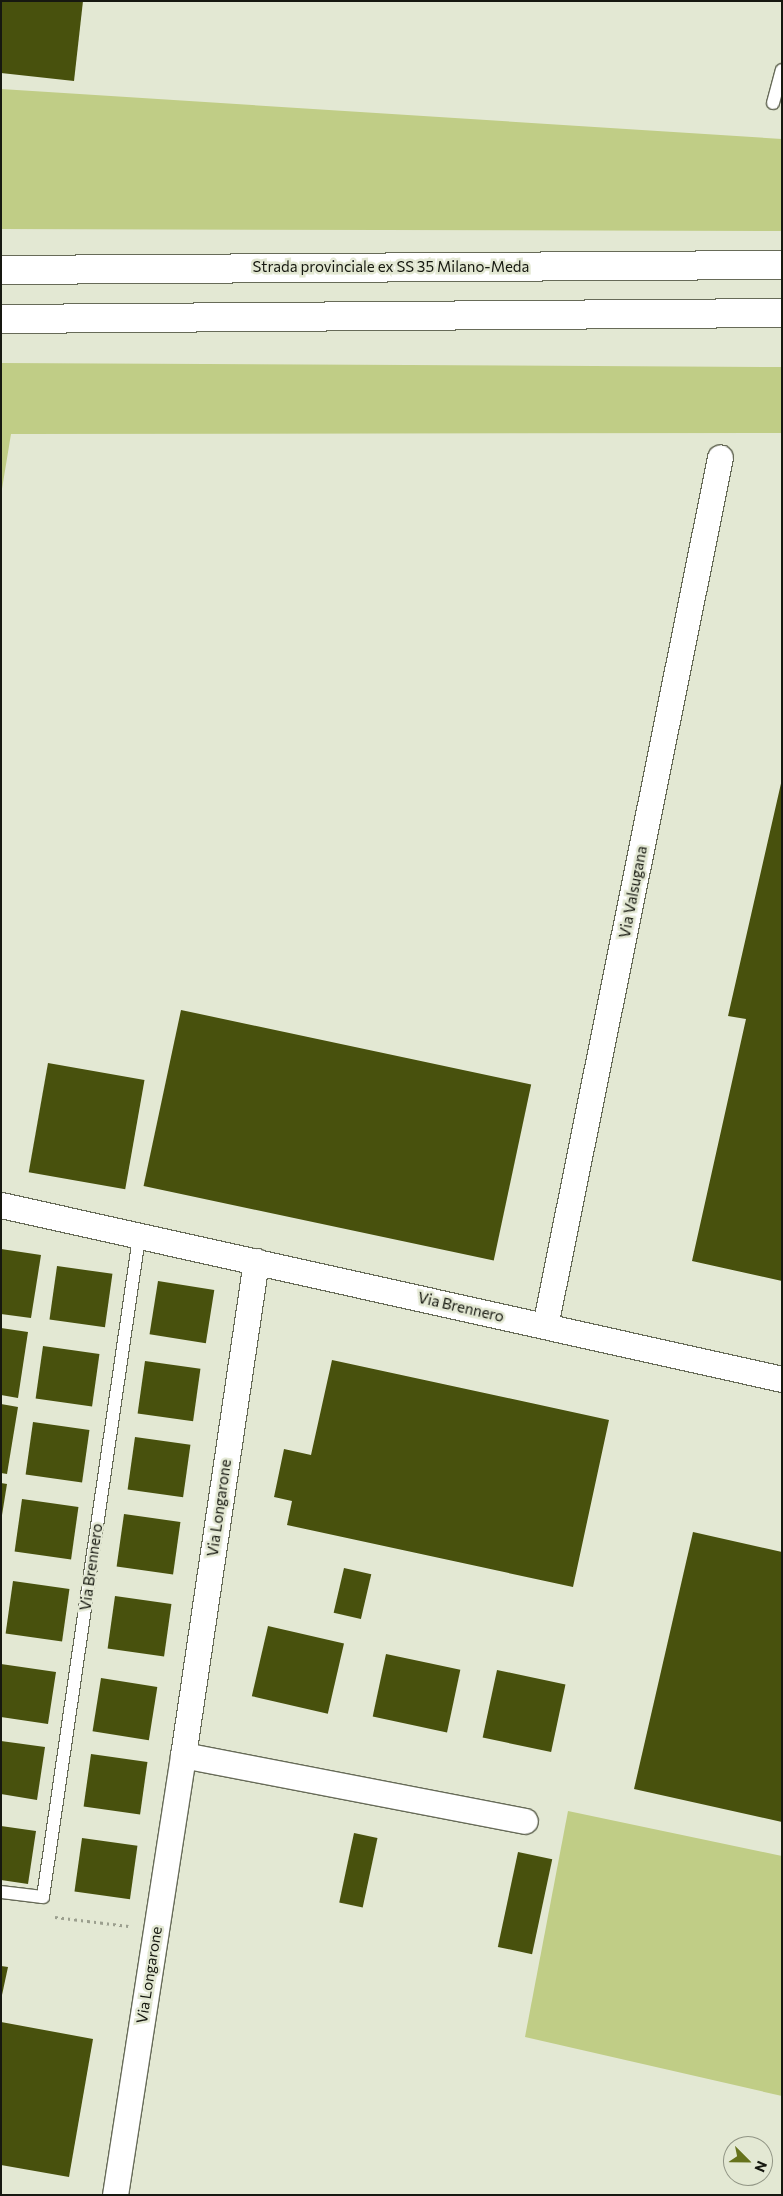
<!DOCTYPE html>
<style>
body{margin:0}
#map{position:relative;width:783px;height:2196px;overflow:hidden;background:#e3e8d3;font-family:Commissioner,sans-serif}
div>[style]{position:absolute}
.green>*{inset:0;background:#c0cd86}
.building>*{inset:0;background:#48510d;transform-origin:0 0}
.path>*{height:3px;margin-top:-1.5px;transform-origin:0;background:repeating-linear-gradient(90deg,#9b9f8e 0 2.5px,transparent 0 6.5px)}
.roads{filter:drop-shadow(1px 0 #676b58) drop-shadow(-1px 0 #676b58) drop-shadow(0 1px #676b58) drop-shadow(0 -1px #676b58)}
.service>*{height:12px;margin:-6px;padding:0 6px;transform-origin:6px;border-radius:6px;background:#fff}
.minor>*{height:25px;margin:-12.5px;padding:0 12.5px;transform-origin:12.5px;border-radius:12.5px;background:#fff}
.trunk>*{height:28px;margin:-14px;padding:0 14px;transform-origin:14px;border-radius:14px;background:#fff}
span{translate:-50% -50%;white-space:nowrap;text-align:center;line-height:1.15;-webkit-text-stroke:5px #e3e8d3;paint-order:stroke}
.street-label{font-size:15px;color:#161810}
.frame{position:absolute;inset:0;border:2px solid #161810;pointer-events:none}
.north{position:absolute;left:723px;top:2136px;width:50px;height:50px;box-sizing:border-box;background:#e3e8d3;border:1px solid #919585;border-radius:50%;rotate:113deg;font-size:14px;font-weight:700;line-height:20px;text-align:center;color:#161810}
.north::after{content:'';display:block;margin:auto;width:18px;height:22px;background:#66721c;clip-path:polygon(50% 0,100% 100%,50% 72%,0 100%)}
</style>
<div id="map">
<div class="green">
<div style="clip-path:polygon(1px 89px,782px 139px,782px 231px,1px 229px)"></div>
<div style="clip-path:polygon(1px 363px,782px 367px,782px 433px,11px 434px,1px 495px)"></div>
<div style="clip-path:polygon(568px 1811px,782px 1856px,782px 2096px,525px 2037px)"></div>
</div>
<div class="building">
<div style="clip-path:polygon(1px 1px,83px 1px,74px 81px,1px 73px)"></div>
<div style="clip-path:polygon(782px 779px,782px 1281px,692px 1261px,746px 1019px,728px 1016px)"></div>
<div style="left:181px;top:1010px;width:358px;height:180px;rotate:12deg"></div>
<div style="left:48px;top:1063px;width:98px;height:111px;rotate:10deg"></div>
<div style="clip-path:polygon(1px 1249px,41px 1255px,31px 1318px,1px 1314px)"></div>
<div style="left:57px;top:1266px;width:56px;height:54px;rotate:8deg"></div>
<div style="left:158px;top:1281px;width:57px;height:54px;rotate:9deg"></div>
<div style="clip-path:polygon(1px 1328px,28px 1332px,18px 1398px,1px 1395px)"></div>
<div style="left:43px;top:1346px;width:57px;height:53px;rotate:8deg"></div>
<div style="clip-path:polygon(332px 1360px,609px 1420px,573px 1587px,287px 1525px,292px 1501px,274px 1497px,284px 1449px,311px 1455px)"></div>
<div style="left:145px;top:1361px;width:56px;height:53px;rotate:8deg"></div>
<div style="clip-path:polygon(1px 1404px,18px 1407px,7px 1474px,1px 1473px)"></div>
<div style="left:33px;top:1422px;width:57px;height:53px;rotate:8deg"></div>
<div style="left:135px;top:1437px;width:56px;height:53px;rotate:8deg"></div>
<div style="clip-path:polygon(1px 1483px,7px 1484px,2px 1515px,1px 1515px)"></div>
<div style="left:22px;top:1499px;width:57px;height:53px;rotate:8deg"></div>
<div style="left:124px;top:1514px;width:57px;height:53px;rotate:8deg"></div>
<div style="clip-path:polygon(693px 1532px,782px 1552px,782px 1822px,634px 1789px)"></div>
<div style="left:344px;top:1568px;width:28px;height:46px;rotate:13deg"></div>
<div style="left:13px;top:1581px;width:57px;height:53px;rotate:8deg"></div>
<div style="left:115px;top:1596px;width:57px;height:53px;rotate:8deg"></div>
<div style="left:268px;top:1626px;width:78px;height:72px;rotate:13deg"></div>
<div style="left:386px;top:1654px;width:76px;height:64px;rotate:12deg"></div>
<div style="clip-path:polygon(1px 1664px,56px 1672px,48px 1724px,1px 1717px)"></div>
<div style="left:497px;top:1670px;width:70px;height:69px;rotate:12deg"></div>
<div style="left:101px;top:1678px;width:57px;height:54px;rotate:9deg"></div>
<div style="clip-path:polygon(1px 1741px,45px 1747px,37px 1800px,1px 1794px)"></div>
<div style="left:91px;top:1754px;width:57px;height:53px;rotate:8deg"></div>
<div style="clip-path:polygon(1px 1826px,36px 1831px,28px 1884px,1px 1880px)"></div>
<div style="left:354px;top:1833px;width:24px;height:71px;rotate:12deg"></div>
<div style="left:82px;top:1838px;width:56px;height:54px;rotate:8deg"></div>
<div style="left:518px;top:1852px;width:35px;height:97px;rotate:12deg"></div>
<div style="clip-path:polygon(1px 1966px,8px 1967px,2px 1995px,1px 1995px)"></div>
<div style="clip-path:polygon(1px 2022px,93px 2039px,69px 2177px,1px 2165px)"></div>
</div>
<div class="path">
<div style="left:55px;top:1917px;width:74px;rotate:7deg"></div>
</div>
<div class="roads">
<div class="service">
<div style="left:773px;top:103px;width:34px;rotate:-75deg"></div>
<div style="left:1px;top:1892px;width:42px;rotate:6.8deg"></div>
<div style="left:43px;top:1897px;width:667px;rotate:-81.72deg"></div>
</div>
<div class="minor">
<div style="left:1px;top:1205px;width:800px;rotate:12.56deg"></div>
<div style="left:256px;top:1261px;width:499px;rotate:98.4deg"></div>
<div style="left:183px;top:1755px;width:348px;rotate:10.9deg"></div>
<div style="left:545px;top:1326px;width:886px;rotate:-78.61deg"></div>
<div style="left:115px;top:2195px;width:445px;rotate:-81.2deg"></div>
</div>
<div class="trunk">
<div style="left:1px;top:270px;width:781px;rotate:-0.37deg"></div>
<div style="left:1px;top:319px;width:781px;rotate:-0.44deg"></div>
</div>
</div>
<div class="street-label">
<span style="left:391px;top:267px">Strada provinciale ex SS 35 Milano-Meda</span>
<span style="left:633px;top:892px;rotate:-79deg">Via Valsugana</span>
<span style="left:461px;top:1307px;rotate:13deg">Via Brennero</span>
<span style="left:219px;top:1508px;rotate:-82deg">Via Longarone</span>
<span style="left:91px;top:1567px;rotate:-82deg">Via Brennero</span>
<span style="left:149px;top:1975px;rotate:-81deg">Via Longarone</span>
</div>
<div class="frame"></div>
<div class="north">N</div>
</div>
